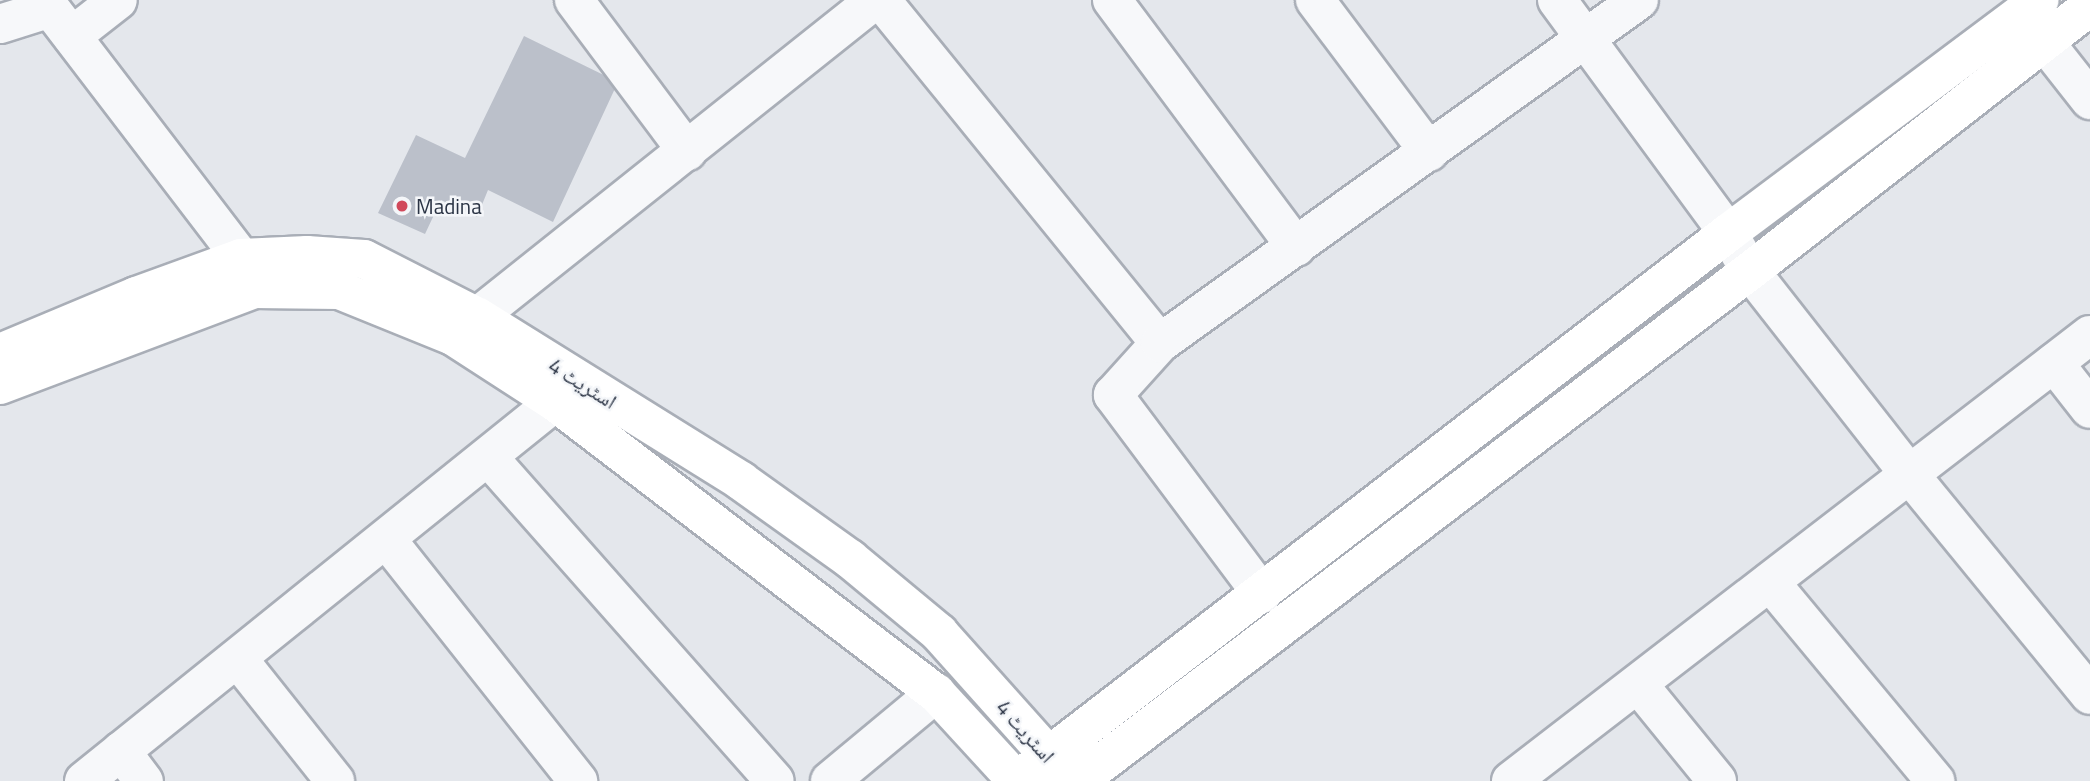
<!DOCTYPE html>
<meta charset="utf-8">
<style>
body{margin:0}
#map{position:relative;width:2090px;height:781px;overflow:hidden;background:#e4e7ec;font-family:"Titillium Web","Noto Naskh Arabic",sans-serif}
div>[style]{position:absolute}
.building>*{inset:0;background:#bbc0ca}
.roads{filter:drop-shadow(2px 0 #a9aeb7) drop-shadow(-2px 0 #a9aeb7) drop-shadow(0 2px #a9aeb7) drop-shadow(0 -2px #a9aeb7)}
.minor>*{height:38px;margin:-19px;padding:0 19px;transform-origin:19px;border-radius:19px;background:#f7f8fa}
.major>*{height:38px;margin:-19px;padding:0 19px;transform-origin:19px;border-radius:19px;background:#fff}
.dots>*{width:19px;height:19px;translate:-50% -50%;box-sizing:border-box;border:4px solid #f4f6f9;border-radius:50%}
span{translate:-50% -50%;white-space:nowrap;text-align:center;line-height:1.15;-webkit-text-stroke:5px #f4f6f9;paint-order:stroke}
.poi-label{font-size:21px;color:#2b3445}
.left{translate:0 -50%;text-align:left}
.street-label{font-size:21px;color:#2b3445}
</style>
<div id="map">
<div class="building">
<div style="clip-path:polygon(524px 36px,618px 82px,553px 222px,488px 190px,477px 217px,441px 200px,425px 234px,378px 213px,416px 135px,465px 158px)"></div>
</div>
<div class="roads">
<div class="minor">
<div style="left:44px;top:0;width:325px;rotate:52.6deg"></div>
<div style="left:574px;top:0;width:189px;rotate:53.2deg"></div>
<div style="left:881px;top:0;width:442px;rotate:50.9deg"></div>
<div style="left:1112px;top:0;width:308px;rotate:53.3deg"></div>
<div style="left:1315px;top:0;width:190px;rotate:53.1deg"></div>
<div style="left:1557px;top:0;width:289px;rotate:53.7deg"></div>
<div style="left:1728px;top:233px;width:44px;rotate:59.9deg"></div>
<div style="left:1750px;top:271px;width:259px;rotate:51.9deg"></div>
<div style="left:1910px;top:475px;width:284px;rotate:50.7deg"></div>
<div style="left:2024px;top:16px;width:107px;rotate:51.8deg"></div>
<div style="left:0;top:24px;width:53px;rotate:-17.4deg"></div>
<div style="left:72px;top:36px;width:58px;rotate:-38deg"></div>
<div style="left:453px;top:336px;width:539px;rotate:-38.53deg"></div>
<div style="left:2054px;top:363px;width:58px;rotate:52deg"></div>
<div style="left:489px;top:458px;width:431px;rotate:48.5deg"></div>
<div style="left:387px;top:540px;width:308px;rotate:51.6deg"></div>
<div style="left:1770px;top:582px;width:259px;rotate:50.3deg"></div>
<div style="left:1262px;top:594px;width:249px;rotate:-126.8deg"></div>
<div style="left:1113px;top:395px;width:70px;rotate:-47.9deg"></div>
<div style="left:1160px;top:343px;width:589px;rotate:-35.61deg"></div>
<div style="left:238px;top:659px;width:156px;rotate:51.5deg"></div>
<div style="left:1638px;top:684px;width:125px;rotate:50.8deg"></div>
<div style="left:121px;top:751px;width:38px;rotate:53deg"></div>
<div style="left:84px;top:781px;width:605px;rotate:-38.82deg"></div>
<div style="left:830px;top:781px;width:138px;rotate:-39.7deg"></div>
<div style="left:1511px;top:781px;width:731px;rotate:-37.61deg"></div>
</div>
<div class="major">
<div style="left:0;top:353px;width:147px;rotate:-22.7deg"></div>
<div style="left:136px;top:296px;width:112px;rotate:-19.9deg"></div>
<div style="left:241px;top:258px;width:66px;rotate:-2.6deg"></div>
<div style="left:307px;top:255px;width:57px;rotate:4deg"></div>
<div style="left:364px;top:259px;width:128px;rotate:27deg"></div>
<div style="left:478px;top:317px;width:310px;rotate:31.9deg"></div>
<div style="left:741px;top:481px;width:134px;rotate:35.6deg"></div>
<div style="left:850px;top:559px;width:116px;rotate:39.7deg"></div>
<div style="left:939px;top:633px;width:188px;rotate:48.2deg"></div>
<div style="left:0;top:385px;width:272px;rotate:-20.7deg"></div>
<div style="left:254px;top:289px;width:85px;rotate:0.7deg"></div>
<div style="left:339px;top:290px;width:123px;rotate:22deg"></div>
<div style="left:453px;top:336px;width:121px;rotate:32.9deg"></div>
<div style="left:555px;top:402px;width:479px;rotate:37.4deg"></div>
<div style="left:936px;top:693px;width:120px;rotate:47.4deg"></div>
<div style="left:1016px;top:781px;width:898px;rotate:-37.58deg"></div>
<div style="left:1728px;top:233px;width:389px;rotate:-36.8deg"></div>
<div style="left:1078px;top:781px;width:844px;rotate:-37.2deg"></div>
<div style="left:1750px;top:271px;width:431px;rotate:-37.9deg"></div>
</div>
</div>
<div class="dots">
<div style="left:402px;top:206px;background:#d1495b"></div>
</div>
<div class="poi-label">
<span class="left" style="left:416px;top:206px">Madina</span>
</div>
<div class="street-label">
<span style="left:583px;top:383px;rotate:32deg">اسٹریٹ 4</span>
<span style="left:1026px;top:731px;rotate:48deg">اسٹریٹ 4</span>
</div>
</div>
